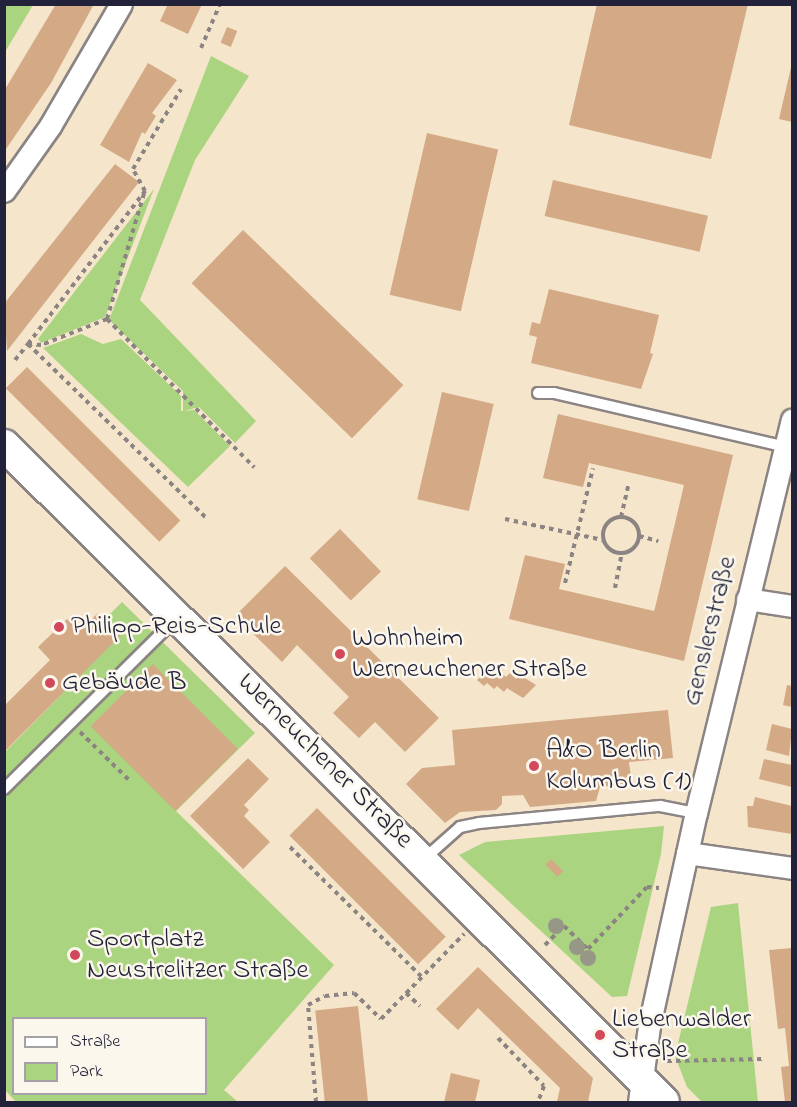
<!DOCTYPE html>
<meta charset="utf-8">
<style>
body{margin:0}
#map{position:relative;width:797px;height:1107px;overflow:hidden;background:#f4e5cb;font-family:"Indie Flower",sans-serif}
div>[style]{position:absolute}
.green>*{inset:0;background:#aad47f}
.building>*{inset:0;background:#d4a986;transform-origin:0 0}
.path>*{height:4px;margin-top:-2px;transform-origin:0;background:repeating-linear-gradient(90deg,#8b8483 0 4.5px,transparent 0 9px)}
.path>.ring{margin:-2px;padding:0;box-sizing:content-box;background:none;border:4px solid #8b8483;border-radius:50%}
.roads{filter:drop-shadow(2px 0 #8b8483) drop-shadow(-2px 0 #8b8483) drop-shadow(0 2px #8b8483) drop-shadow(0 -2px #8b8483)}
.lane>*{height:10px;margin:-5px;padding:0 5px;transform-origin:5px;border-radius:5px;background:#fff}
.street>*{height:21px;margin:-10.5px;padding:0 10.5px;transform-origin:10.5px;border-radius:10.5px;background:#fff}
.secondary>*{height:30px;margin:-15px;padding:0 15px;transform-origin:15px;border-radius:15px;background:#fff}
.trees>*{width:16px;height:16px;margin:-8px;border-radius:50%;background:#979787}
.dots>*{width:16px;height:16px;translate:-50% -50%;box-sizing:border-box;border:3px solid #fbf7ec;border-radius:50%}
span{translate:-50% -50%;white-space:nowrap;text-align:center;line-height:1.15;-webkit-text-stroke:5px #fbf7ec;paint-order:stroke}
.poi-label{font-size:27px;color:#22223b}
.left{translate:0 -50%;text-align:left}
.street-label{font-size:27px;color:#22223b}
.frame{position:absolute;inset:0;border:6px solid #22223b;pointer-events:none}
.legend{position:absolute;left:12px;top:1017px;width:195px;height:78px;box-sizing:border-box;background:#fbf7ec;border:2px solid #a4a2a5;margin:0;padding:8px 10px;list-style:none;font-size:18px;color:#22223b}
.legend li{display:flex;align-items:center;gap:12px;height:30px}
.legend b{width:30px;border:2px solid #a4a2a5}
</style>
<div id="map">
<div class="green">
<div style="clip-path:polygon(5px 4px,33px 5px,5px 52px,4px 5px)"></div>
<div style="clip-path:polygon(211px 56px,249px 76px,195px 160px,140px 300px,256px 421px,235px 443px,199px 407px,184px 411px,194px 410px,230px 446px,188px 487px,43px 348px,81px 334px,103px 344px,121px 339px,181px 396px,181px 411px,183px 411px,183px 391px,109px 320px)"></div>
<div style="clip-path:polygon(154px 189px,105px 317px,41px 343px,38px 339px)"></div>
<div style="clip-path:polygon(evenodd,122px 602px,255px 733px,176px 811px,334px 965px,224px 1090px,238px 1102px,16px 1102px,5px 1090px,5px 752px,120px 635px,105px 619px,122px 602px,14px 1018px,206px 1018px,206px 1094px,14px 1094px,14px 1018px)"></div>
<div style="clip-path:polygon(664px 826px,661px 854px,627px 996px,612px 997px,459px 855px,485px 842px)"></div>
<div style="clip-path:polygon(738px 903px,758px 1102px,702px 1102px,687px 1087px,675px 1056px,711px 907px)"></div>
</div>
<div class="building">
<div style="clip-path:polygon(56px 4px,94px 4px,51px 83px,4px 152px,4px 91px)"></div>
<div style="clip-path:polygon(168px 4px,202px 4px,188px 34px,160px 21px)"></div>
<div style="clip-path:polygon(597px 4px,748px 4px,711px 159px,569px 125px)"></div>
<div style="left:227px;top:27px;width:11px;height:17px;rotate:22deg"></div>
<div style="clip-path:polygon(148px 63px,177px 80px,152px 113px,156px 116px,145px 134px,142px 132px,129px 162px,100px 145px)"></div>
<div style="clip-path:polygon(792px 63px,792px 122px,779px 119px)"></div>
<div style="left:427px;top:133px;width:73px;height:166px;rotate:13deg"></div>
<div style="clip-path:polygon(115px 164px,139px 182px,7px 351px,4px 304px)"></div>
<div style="left:553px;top:180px;width:159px;height:37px;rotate:13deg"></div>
<div style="left:243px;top:230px;width:223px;height:74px;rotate:44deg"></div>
<div style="clip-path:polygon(549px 289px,659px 315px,650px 353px,653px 354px,641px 389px,531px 363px,537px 337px,529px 335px,532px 322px,540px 324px)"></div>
<div style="left:27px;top:367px;width:217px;height:30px;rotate:45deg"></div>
<div style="left:442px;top:392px;width:53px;height:110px;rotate:13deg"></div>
<div style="clip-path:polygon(558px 414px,733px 455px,684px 661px,509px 619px,525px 555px,565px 564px,559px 589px,654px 611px,656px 604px,684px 485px,589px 463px,583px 487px,543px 478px)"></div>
<div style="left:340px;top:529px;width:59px;height:42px;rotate:46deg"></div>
<div style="clip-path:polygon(285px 566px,439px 718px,405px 752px,375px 722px,359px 738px,333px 713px,349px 697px,297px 645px,282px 662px,235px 616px)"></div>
<div style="clip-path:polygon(98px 613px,121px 635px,4px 752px,4px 706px,50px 660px,38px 647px,67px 619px,79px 631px)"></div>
<div style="left:153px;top:664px;width:120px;height:88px;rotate:45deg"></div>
<div style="clip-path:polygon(490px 667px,496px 674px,499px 670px,506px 677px,510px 673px,516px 679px,520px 675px,536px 685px,523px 698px,507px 688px,504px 692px,497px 686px,494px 689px,487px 683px,484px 686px,477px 680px)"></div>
<div style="clip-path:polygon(787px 685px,792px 686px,792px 707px,783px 705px)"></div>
<div style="clip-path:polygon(668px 710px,673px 758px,629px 762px,632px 784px,600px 787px,596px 801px,530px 807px,523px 795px,502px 796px,502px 804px,496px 810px,460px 812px,445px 823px,406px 784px,422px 768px,455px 765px,452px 730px)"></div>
<div style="clip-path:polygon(772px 724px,792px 729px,789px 756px,766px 750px)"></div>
<div style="clip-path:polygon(248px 758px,269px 779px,244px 805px,249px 810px,244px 816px,270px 842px,243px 869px,190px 816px)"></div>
<div style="clip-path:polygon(764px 759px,792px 765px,792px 787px,759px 779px)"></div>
<div style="clip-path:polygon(755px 797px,792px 806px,792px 834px,748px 827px,747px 806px,753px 806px)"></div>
<div style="left:317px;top:808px;width:182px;height:39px;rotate:45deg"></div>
<div style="left:551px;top:859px;width:17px;height:8px;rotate:45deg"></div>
<div style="clip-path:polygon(792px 948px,792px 1102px,785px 1102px,781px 1067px,789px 1066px,785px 1028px,778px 1029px,769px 950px)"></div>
<div style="clip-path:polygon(478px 967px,593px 1078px,588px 1102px,557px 1102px,560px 1088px,478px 1008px,458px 1030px,436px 1009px)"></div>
<div style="left:358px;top:1006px;width:97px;height:43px;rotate:84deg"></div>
<div style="clip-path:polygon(451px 1073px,480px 1080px,475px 1102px,444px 1102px)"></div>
</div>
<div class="path">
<div style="left:201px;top:48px;width:48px;rotate:-66.6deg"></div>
<div style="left:107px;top:319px;width:71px;rotate:158.5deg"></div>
<div style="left:41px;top:345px;width:13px;rotate:-176deg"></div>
<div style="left:28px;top:344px;width:193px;rotate:-52.6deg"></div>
<div style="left:145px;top:191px;width:25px;rotate:-119deg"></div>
<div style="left:133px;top:169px;width:93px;rotate:-59deg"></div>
<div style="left:107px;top:319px;width:209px;rotate:45.2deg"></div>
<div style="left:107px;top:319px;width:131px;rotate:-73.6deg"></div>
<div style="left:15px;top:360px;width:21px;rotate:-51deg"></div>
<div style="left:28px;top:344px;width:248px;rotate:44.3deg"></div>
<div class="ring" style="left:603px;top:517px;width:32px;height:32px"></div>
<div style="left:621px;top:517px;width:32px;rotate:-77deg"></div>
<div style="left:505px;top:519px;width:100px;rotate:12.1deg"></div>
<div style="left:639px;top:536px;width:20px;rotate:15deg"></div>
<div style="left:565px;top:583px;width:118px;rotate:-76.3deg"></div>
<div style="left:615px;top:588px;width:36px;rotate:-79deg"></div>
<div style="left:80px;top:732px;width:70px;rotate:44.4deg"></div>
<div style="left:290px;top:847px;width:185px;rotate:44.6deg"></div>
<div style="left:545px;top:945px;width:27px;rotate:-45deg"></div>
<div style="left:564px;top:926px;width:33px;rotate:44deg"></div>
<div style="left:588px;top:949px;width:86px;rotate:-46.4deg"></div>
<div style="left:647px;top:887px;width:12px;rotate:5deg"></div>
<div style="left:406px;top:993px;width:19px;rotate:43deg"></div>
<div style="left:498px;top:1038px;width:66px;rotate:46.2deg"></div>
<div style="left:544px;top:1086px;width:17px;rotate:111deg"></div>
<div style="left:667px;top:1061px;width:95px;rotate:-1.2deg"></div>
<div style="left:316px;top:1102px;width:97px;rotate:-94.7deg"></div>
<div style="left:308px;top:1005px;width:19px;rotate:-28deg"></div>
<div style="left:325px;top:996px;width:29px;rotate:-6deg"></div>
<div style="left:354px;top:993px;width:37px;rotate:44deg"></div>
<div style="left:381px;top:1019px;width:119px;rotate:-45.7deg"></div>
</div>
<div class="roads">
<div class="lane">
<div style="left:538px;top:393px;width:16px"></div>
<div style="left:554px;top:393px;width:238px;rotate:13.1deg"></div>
<div style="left:4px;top:789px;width:240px;rotate:-44.7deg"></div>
<div style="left:424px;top:859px;width:48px;rotate:-41.6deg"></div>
<div style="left:460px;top:827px;width:19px;rotate:-12deg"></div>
<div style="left:479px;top:823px;width:182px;rotate:-5.4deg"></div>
<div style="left:660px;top:806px;width:37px;rotate:11deg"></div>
</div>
<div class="street">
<div style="left:4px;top:191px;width:80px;rotate:-54.7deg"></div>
<div style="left:50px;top:126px;width:141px;rotate:-59.8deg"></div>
<div style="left:747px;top:599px;width:46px;rotate:8.8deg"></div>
<div style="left:687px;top:853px;width:106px;rotate:8.1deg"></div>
<div style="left:639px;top:1102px;width:77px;rotate:-82.5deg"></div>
<div style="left:649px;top:1026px;width:218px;rotate:-77.6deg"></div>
<div style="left:696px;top:813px;width:405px;rotate:-76.3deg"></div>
</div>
<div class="secondary">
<div style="left:4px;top:445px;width:931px;rotate:44.87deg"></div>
</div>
</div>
<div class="trees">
<div style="left:556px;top:926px"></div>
<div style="left:577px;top:947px"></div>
<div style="left:588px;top:958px"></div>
</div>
<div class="dots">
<div style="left:59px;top:627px;background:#d1495b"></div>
<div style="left:340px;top:654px;background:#d1495b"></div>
<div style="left:50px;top:683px;background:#d1495b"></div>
<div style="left:534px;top:766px;background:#d1495b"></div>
<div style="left:75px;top:955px;background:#d1495b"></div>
<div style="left:600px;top:1035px;background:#d1495b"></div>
</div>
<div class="poi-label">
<span class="left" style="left:71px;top:627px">Philipp-Reis-Schule</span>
<span class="left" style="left:352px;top:654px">Wohnheim<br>Werneuchener Straße</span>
<span class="left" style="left:62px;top:683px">Gebäude B</span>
<span class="left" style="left:546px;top:766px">A&amp;O Berlin<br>Kolumbus (1)</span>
<span class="left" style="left:87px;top:955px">Sportplatz<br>Neustrelitzer Straße</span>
<span class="left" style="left:612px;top:1035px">Liebenwalder<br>Straße</span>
</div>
<div class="street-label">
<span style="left:710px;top:631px;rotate:-76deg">Genslerstraße</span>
<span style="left:325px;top:761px;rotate:45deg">Werneuchener Straße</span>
</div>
<div class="frame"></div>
<ul class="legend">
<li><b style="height:8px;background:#fff"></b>Straße</li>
<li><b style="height:16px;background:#aad47f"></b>Park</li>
</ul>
</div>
